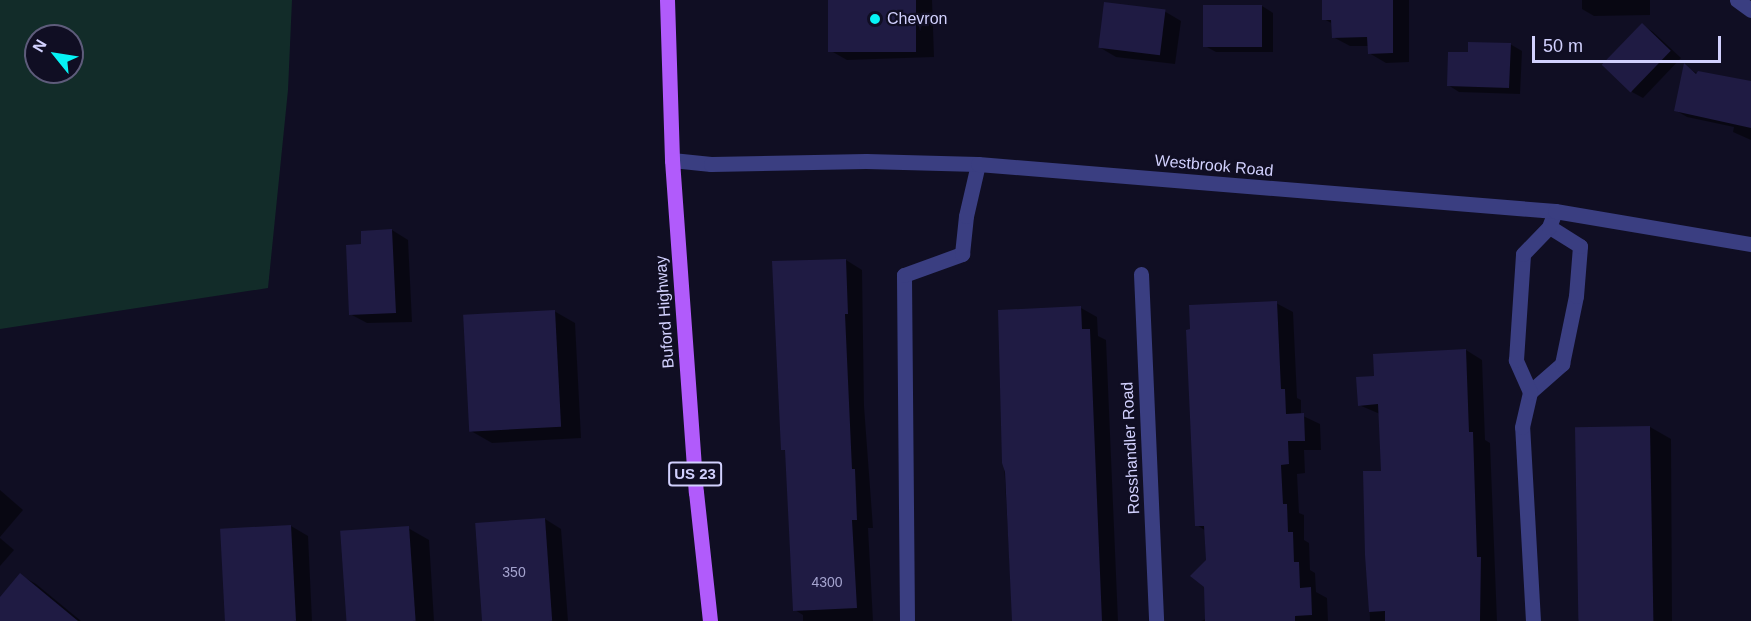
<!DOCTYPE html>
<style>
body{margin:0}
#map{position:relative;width:1751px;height:621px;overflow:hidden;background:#100e23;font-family:Arial,sans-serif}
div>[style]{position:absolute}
.green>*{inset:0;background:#122c29}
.shadow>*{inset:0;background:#0007}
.building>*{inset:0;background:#1f1b43;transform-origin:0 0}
.minor>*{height:15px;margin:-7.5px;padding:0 7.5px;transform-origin:7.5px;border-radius:7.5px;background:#3a3e81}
.tertiary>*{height:15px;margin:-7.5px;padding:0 7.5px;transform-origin:7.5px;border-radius:7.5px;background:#3a3e81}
.primary>*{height:15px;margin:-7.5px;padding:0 7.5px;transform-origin:7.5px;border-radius:7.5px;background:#b15bfb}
.dots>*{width:16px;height:16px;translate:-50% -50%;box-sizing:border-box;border:3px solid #100e23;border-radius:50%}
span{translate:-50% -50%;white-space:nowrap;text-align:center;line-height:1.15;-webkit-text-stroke:4.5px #100e23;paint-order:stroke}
.number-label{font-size:14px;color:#a5a4cf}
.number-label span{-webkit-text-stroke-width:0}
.shield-label span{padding:2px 4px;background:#100e23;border:2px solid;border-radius:4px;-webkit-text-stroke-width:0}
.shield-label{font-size:15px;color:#d2d1fe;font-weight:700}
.poi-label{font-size:16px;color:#d2d1fe}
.left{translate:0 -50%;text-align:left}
.street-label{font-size:16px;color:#d2d1fe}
.north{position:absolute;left:24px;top:24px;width:60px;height:60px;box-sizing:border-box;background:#100e23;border:2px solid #5e5c7b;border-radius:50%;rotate:300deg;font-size:16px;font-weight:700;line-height:24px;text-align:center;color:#d2d1fe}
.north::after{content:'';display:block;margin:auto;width:21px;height:27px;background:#06f3f5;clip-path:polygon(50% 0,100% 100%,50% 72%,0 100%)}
.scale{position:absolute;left:1532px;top:36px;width:189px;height:27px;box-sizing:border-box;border:3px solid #d2d1fe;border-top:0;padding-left:8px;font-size:18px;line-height:21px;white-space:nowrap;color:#d2d1fe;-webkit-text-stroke:4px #100e23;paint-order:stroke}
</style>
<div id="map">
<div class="green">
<div style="clip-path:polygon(evenodd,0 0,292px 0,288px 90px,268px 288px,0 329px,0 0,36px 36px,72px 36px,72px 72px,36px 72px,36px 36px)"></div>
</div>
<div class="shadow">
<div style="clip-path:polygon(829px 0,932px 0,934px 57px,847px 60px,831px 51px)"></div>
<div style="clip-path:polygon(1323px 0,1409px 0,1409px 62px,1386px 63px,1369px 53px,1369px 46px,1350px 46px,1333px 37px,1333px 24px,1324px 19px)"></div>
<div style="clip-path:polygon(1582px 0,1650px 0,1650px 15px,1594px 16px,1582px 9px)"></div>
<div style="clip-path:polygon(1262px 6px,1273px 13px,1273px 52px,1216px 52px,1205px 46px)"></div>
<div style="clip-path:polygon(1164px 11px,1181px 21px,1175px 64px,1116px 57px,1099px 47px)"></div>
<div style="clip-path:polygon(1642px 25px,1653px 32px,1681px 58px,1643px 98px,1632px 92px)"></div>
<div style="clip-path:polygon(1510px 44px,1522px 51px,1520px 94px,1459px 92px,1448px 85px,1470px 54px)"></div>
<div style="clip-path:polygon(1685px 66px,1698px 74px,1751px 83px,1751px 140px,1733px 132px,1734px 127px,1687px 117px,1675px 110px)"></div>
<div style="clip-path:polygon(392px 230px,408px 240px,412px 322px,367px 323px,350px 314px,363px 245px)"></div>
<div style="clip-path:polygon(846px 260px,862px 270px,864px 406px,873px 528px,868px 528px,873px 621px,803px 621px,803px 615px,795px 610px,786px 451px,782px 449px)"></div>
<div style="clip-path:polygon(1276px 303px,1293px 312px,1297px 398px,1301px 400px,1301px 415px,1320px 424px,1321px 450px,1304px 450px,1305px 473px,1297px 474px,1299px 513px,1304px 515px,1304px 540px,1309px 543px,1310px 570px,1315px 573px,1316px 592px,1327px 598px,1328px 621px,1201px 621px,1206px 619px,1208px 560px,1206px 531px,1197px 525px)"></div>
<div style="clip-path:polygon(1081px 308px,1097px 317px,1098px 336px,1106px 340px,1118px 621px,1013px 621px,1004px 463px)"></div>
<div style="clip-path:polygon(554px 311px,575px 323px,581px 438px,492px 443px,471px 431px)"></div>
<div style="clip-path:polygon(1466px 350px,1482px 360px,1485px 440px,1490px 443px,1497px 621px,1370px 621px,1365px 473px,1382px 472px,1380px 414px,1359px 405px,1376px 377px)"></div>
<div style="clip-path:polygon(1650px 427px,1671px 439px,1672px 621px,1578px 621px)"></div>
<div style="clip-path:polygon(0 490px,23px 510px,0 537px)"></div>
<div style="clip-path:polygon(545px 519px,561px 529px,568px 621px,484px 621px)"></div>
<div style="clip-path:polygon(291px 526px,308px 536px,312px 621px,226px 621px,222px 530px)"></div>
<div style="clip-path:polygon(408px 528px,429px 540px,434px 621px,348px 621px)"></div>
<div style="clip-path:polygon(0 538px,14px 550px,0 566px)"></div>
<div style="clip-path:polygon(20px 575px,36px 584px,81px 621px,3px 621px,0 618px,0 599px)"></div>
</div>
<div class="building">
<div style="left:828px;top:0;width:88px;height:52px"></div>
<div style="clip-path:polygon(1322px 0,1393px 0,1393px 53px,1368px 54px,1367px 37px,1332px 38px,1331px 20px,1322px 20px)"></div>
<div style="left:1104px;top:2px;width:62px;height:46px;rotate:7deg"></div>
<div style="left:1203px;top:5px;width:59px;height:42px"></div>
<div style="left:1642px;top:23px;width:40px;height:58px;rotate:44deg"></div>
<div style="clip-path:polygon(1468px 42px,1511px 43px,1509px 88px,1447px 86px,1448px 52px,1468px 52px)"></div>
<div style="clip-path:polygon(1684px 63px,1696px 74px,1698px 71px,1751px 81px,1751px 128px,1674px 111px)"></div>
<div style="clip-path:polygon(392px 229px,396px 313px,349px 315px,346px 245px,361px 244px,361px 231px)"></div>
<div style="clip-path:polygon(846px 259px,848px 314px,845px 314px,852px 469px,855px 469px,857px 520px,852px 520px,857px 608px,793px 611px,785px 450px,781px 450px,772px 261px)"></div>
<div style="clip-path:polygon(1277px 301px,1281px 389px,1285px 389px,1286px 414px,1304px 413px,1305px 441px,1288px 441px,1289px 464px,1281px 465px,1283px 504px,1287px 504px,1288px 532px,1293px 532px,1294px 562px,1299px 562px,1300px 588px,1311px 587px,1312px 615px,1295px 616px,1295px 621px,1205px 621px,1204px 587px,1190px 576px,1206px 560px,1204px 526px,1195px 526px,1186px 330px,1190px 329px,1189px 305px)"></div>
<div style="clip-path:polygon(1081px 306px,1082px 329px,1090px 329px,1102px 621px,1012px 621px,1005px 472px,1002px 463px,998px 310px)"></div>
<div style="left:555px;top:310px;width:117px;height:92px;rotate:87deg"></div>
<div style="clip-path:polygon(1466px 349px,1469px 432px,1473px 432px,1477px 557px,1481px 557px,1480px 621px,1385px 621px,1385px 611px,1369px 612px,1365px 555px,1363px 471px,1381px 471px,1378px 404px,1358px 406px,1356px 377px,1374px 376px,1373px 354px)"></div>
<div style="left:1650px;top:426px;width:195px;height:75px;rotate:89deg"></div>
<div style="left:545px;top:518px;width:103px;height:70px;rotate:86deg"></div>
<div style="left:291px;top:525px;width:96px;height:71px;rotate:87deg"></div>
<div style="left:409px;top:526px;width:95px;height:69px;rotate:86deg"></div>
<div style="clip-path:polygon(20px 573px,78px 621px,0 621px,0 597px)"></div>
</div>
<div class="minor">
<div style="left:1737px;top:0;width:17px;rotate:36deg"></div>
<div style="left:1141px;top:274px;width:347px;rotate:87.5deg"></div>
<div style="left:1530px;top:392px;width:43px;rotate:-41.2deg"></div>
<div style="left:1562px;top:364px;width:69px;rotate:-78.4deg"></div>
<div style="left:1576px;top:296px;width:50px;rotate:-85.4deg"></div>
<div style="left:1580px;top:246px;width:36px;rotate:-148deg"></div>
<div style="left:907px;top:621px;width:346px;rotate:-90.5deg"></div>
<div style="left:904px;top:275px;width:62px;rotate:-19.9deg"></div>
<div style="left:962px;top:254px;width:38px;rotate:-84deg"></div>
<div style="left:966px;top:216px;width:53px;rotate:-77deg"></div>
<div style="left:1533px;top:621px;width:194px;rotate:-93.2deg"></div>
<div style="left:1522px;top:427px;width:36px;rotate:-77deg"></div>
<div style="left:1530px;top:392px;width:35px;rotate:-114deg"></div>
<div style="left:1516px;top:360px;width:106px;rotate:-86.2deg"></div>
<div style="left:1523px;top:254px;width:37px;rotate:-46deg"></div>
<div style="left:1549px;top:227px;width:17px;rotate:-69deg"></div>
</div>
<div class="tertiary">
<div style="left:672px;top:160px;width:39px;rotate:6deg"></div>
<div style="left:711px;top:164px;width:155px;rotate:-1.1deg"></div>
<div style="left:866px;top:161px;width:112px;rotate:1.5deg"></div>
<div style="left:978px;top:164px;width:579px;rotate:4.66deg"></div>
<div style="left:1555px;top:211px;width:199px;rotate:9.6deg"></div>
</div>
<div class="primary">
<div style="left:667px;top:0;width:160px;rotate:88.2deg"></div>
<div style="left:672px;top:160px;width:333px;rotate:85.9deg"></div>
<div style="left:696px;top:492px;width:130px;rotate:83.8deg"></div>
</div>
<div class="dots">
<div style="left:875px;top:19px;background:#06f3f5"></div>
</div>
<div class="number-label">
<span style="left:514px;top:572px">350</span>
<span style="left:827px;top:582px">4300</span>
</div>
<div class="shield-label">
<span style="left:695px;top:474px">US 23</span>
</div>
<div class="poi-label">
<span class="left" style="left:887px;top:19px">Chevron</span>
</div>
<div class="street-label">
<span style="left:1214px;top:166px;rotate:5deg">Westbrook Road</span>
<span style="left:665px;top:312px;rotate:-94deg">Buford Highway</span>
<span style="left:1131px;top:448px;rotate:-93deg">Rosshandler Road</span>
</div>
<div class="north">N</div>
<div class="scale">50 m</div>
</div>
